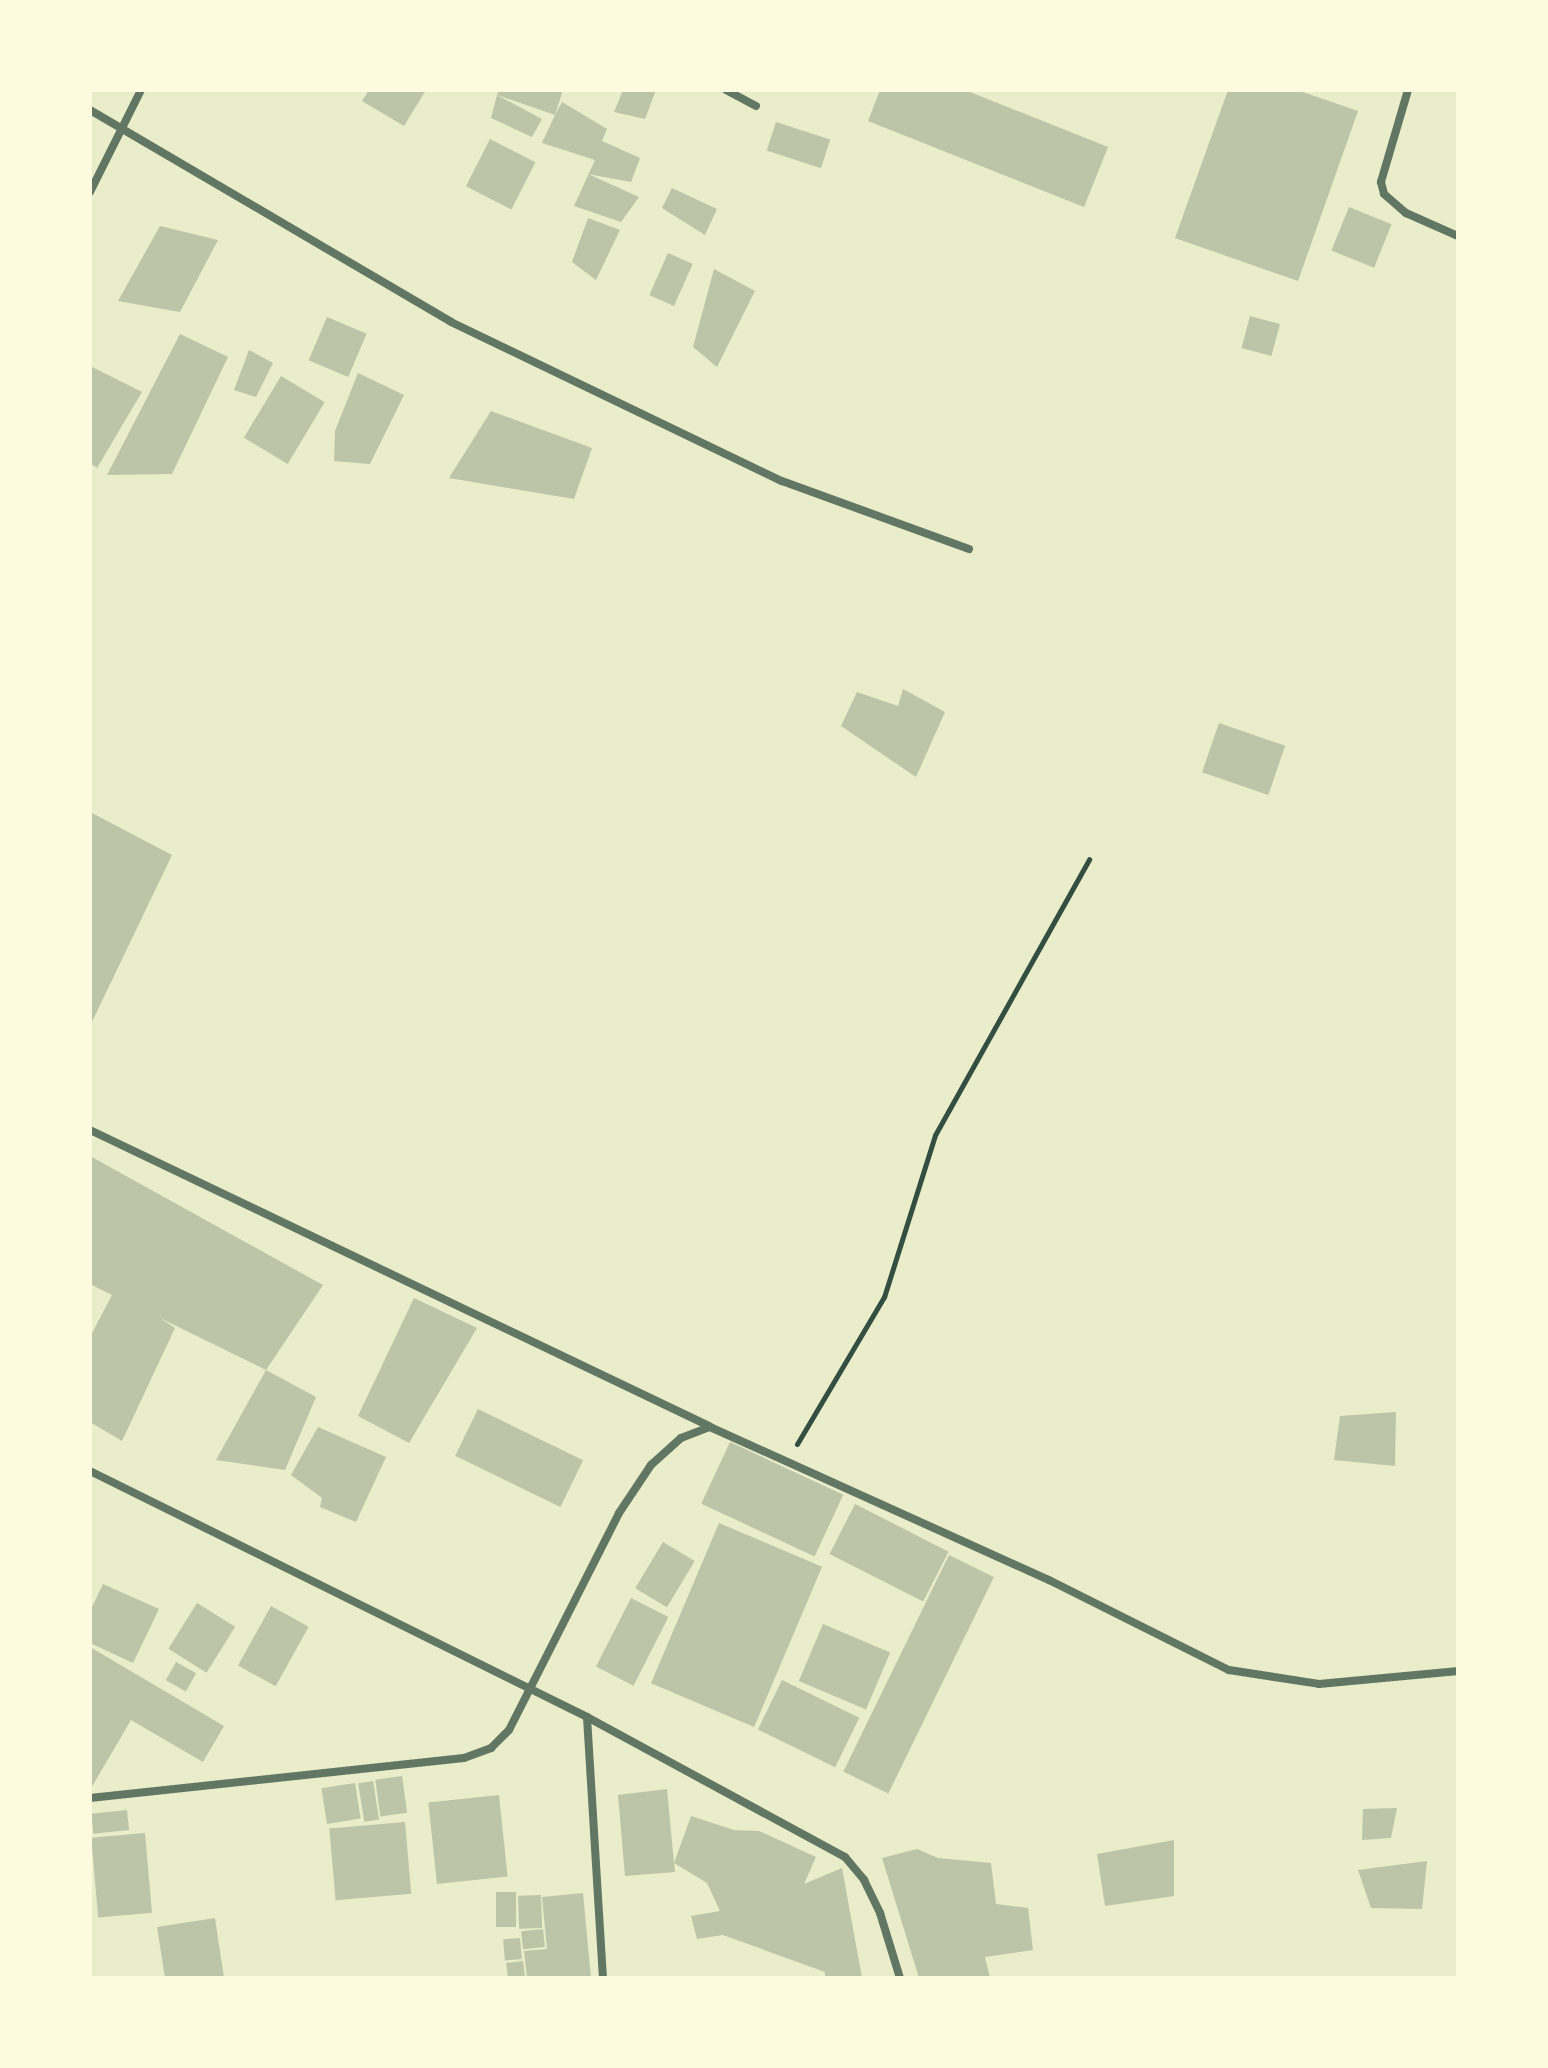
<!DOCTYPE html>
<style>
body{margin:0}
#map{position:relative;width:1548px;height:2068px;overflow:hidden;background:#e9edc9;font-family:Literata,serif}
div>[style]{position:absolute}
.building>*{inset:0;background:#bcc5a7;transform-origin:0 0}
.path>*{height:5px;margin:-2.5px;padding:0 2.5px;transform-origin:2.5px;border-radius:2.5px;background:#344e41}
.minor>*{height:8px;margin:-4px;padding:0 4px;transform-origin:4px;border-radius:4px;background:#617663}
span{translate:-50% -50%;white-space:nowrap;text-align:center;line-height:1.15;-webkit-text-stroke:8px #fefae0;paint-order:stroke}
.frame{position:absolute;inset:0;border:92px solid #fefae0;pointer-events:none}
</style>
<div id="map">
<div class="building">
<div style="clip-path:polygon(369px 90px,426px 90px,404px 126px,362px 101px)"></div>
<div style="clip-path:polygon(499px 90px,563px 90px,555px 115px,562px 102px,607px 129px,602px 141px,640px 158px,631px 182px,588px 174px,639px 197px,621px 222px,574px 206px,595px 160px,542px 143px,555px 115px,497px 95px,542px 119px,532px 137px,491px 118px,497px 95px)"></div>
<div style="clip-path:polygon(623px 90px,656px 90px,645px 119px,614px 112px)"></div>
<div style="clip-path:polygon(880px 90px,965px 90px,1108px 147px,1084px 207px,868px 121px)"></div>
<div style="clip-path:polygon(1228px 90px,1297px 90px,1358px 111px,1298px 281px,1175px 238px)"></div>
<div style="left:776px;top:122px;width:57px;height:30px;rotate:18deg"></div>
<div style="left:490px;top:139px;width:51px;height:53px;rotate:27deg"></div>
<div style="clip-path:polygon(672px 188px,717px 209px,705px 235px,662px 208px)"></div>
<div style="left:1349px;top:207px;width:46px;height:47px;rotate:22deg"></div>
<div style="clip-path:polygon(588px 218px,620px 230px,596px 280px,572px 262px)"></div>
<div style="clip-path:polygon(160px 226px,218px 240px,180px 312px,118px 301px)"></div>
<div style="left:668px;top:253px;width:27px;height:46px;rotate:24deg"></div>
<div style="clip-path:polygon(714px 269px,755px 291px,717px 367px,693px 347px)"></div>
<div style="left:1250px;top:316px;width:31px;height:33px;rotate:15deg"></div>
<div style="left:327px;top:317px;width:43px;height:47px;rotate:23deg"></div>
<div style="clip-path:polygon(180px 334px,228px 357px,172px 474px,107px 475px)"></div>
<div style="clip-path:polygon(249px 350px,273px 363px,256px 397px,234px 390px)"></div>
<div style="clip-path:polygon(90px 366px,142px 392px,97px 468px,90px 463px)"></div>
<div style="clip-path:polygon(358px 373px,404px 395px,370px 464px,334px 461px,335px 431px)"></div>
<div style="left:281px;top:376px;width:51px;height:72px;rotate:31deg"></div>
<div style="clip-path:polygon(491px 411px,592px 448px,574px 499px,449px 478px)"></div>
<div style="clip-path:polygon(903px 689px,945px 712px,916px 777px,841px 726px,857px 692px,898px 706px)"></div>
<div style="left:1219px;top:723px;width:70px;height:52px;rotate:19deg"></div>
<div style="clip-path:polygon(90px 812px,172px 855px,90px 1026px)"></div>
<div style="clip-path:polygon(90px 1156px,323px 1285px,266px 1370px,160px 1318px,175px 1328px,122px 1441px,90px 1422px,90px 1337px,112px 1295px,90px 1284px)"></div>
<div style="clip-path:polygon(414px 1298px,477px 1328px,409px 1443px,358px 1416px)"></div>
<div style="clip-path:polygon(266px 1370px,316px 1397px,285px 1470px,216px 1460px)"></div>
<div style="left:478px;top:1409px;width:117px;height:52px;rotate:26deg"></div>
<div style="clip-path:polygon(1396px 1412px,1395px 1466px,1334px 1460px,1340px 1416px)"></div>
<div style="clip-path:polygon(318px 1427px,386px 1457px,356px 1522px,320px 1507px,322px 1498px,291px 1475px)"></div>
<div style="left:730px;top:1442px;width:125px;height:68px;rotate:25deg"></div>
<div style="left:855px;top:1504px;width:105px;height:56px;rotate:27deg"></div>
<div style="left:719px;top:1523px;width:112px;height:174px;rotate:23deg"></div>
<div style="left:663px;top:1542px;width:37px;height:54px;rotate:31deg"></div>
<div style="left:949px;top:1555px;width:50px;height:241px;rotate:26deg"></div>
<div style="clip-path:polygon(103px 1584px,159px 1609px,133px 1663px,90px 1643px,90px 1611px)"></div>
<div style="left:631px;top:1598px;width:42px;height:77px;rotate:27deg"></div>
<div style="left:197px;top:1603px;width:45px;height:54px;rotate:32deg"></div>
<div style="left:271px;top:1606px;width:43px;height:68px;rotate:29deg"></div>
<div style="left:823px;top:1624px;width:73px;height:62px;rotate:23deg"></div>
<div style="clip-path:polygon(90px 1647px,224px 1726px,203px 1762px,131px 1720px,90px 1790px)"></div>
<div style="left:176px;top:1662px;width:23px;height:21px;rotate:29deg"></div>
<div style="left:782px;top:1680px;width:86px;height:55px;rotate:26deg"></div>
<div style="left:402px;top:1776px;width:37px;height:27px;rotate:82deg"></div>
<div style="left:373px;top:1781px;width:39px;height:15px;rotate:81deg"></div>
<div style="left:355px;top:1783px;width:36px;height:34px;rotate:81deg"></div>
<div style="clip-path:polygon(667px 1789px,674px 1863px,691px 1816px,734px 1830px,759px 1831px,816px 1857px,804px 1884px,842px 1868px,862px 1978px,825px 1978px,825px 1972px,723px 1935px,697px 1939px,691px 1916px,720px 1911px,707px 1883px,674px 1863px,675px 1872px,625px 1876px,618px 1795px)"></div>
<div style="left:499px;top:1795px;width:82px;height:71px;rotate:84deg"></div>
<div style="clip-path:polygon(1397px 1808px,1391px 1838px,1362px 1840px,1363px 1809px)"></div>
<div style="left:127px;top:1810px;width:20px;height:36px;rotate:84deg"></div>
<div style="left:405px;top:1822px;width:72px;height:76px;rotate:85deg"></div>
<div style="left:145px;top:1833px;width:80px;height:54px;rotate:85deg"></div>
<div style="clip-path:polygon(1174px 1840px,1174px 1896px,1105px 1906px,1097px 1854px)"></div>
<div style="clip-path:polygon(917px 1849px,938px 1858px,991px 1863px,996px 1904px,1028px 1908px,1033px 1950px,985px 1957px,990px 1978px,919px 1978px,882px 1858px)"></div>
<div style="clip-path:polygon(1427px 1861px,1422px 1909px,1371px 1908px,1358px 1870px)"></div>
<div style="left:496px;top:1892px;width:20px;height:35px"></div>
<div style="clip-path:polygon(583px 1893px,591px 1978px,527px 1978px,524px 1951px,547px 1949px,542px 1897px)"></div>
<div style="left:541px;top:1895px;width:33px;height:23px;rotate:88deg"></div>
<div style="clip-path:polygon(215px 1918px,224px 1978px,165px 1978px,157px 1927px)"></div>
<div style="left:543px;top:1929px;width:18px;height:22px;rotate:84deg"></div>
<div style="left:520px;top:1938px;width:21px;height:17px;rotate:85deg"></div>
<div style="left:523px;top:1961px;width:17px;height:17px;rotate:83deg"></div>
</div>
<div class="path">
<div style="left:797px;top:1444px;width:171px;rotate:-59.4deg"></div>
<div style="left:884px;top:1297px;width:170px;rotate:-72.5deg"></div>
<div style="left:935px;top:1135px;width:316px;rotate:-60.8deg"></div>
</div>
<div class="minor">
<div style="left:726px;top:90px;width:34px;rotate:28deg"></div>
<div style="left:1408px;top:90px;width:96px;rotate:106.4deg"></div>
<div style="left:1381px;top:182px;width:12px;rotate:76deg"></div>
<div style="left:1384px;top:194px;width:29px;rotate:41deg"></div>
<div style="left:1406px;top:213px;width:57px;rotate:23.9deg"></div>
<div style="left:90px;top:110px;width:419px;rotate:30.4deg"></div>
<div style="left:451px;top:322px;width:367px;rotate:25.7deg"></div>
<div style="left:782px;top:481px;width:199px;rotate:20deg"></div>
<div style="left:90px;top:192px;width:114px;rotate:-63.4deg"></div>
<div style="left:90px;top:1130px;width:686px;rotate:25.56deg"></div>
<div style="left:90px;top:1471px;width:555px;rotate:26.33deg"></div>
<div style="left:587px;top:1717px;width:294px;rotate:28.5deg"></div>
<div style="left:845px;top:1857px;width:30px;rotate:50deg"></div>
<div style="left:864px;top:1880px;width:37px;rotate:64deg"></div>
<div style="left:880px;top:1913px;width:68px;rotate:72.9deg"></div>
<div style="left:587px;top:1717px;width:261px;rotate:86.5deg"></div>
<div style="left:90px;top:1798px;width:376px;rotate:-6.1deg"></div>
<div style="left:464px;top:1758px;width:29px;rotate:-20deg"></div>
<div style="left:491px;top:1748px;width:25px;rotate:-45deg"></div>
<div style="left:509px;top:1730px;width:243px;rotate:-63.1deg"></div>
<div style="left:619px;top:1513px;width:58px;rotate:-56.3deg"></div>
<div style="left:651px;top:1465px;width:40px;rotate:-42deg"></div>
<div style="left:681px;top:1438px;width:31px;rotate:-21deg"></div>
<div style="left:710px;top:1427px;width:372px;rotate:24.3deg"></div>
<div style="left:1049px;top:1580px;width:201px;rotate:26.6deg"></div>
<div style="left:1229px;top:1670px;width:91px;rotate:8.8deg"></div>
<div style="left:1319px;top:1684px;width:140px;rotate:-5.3deg"></div>
</div>
<div class="frame"></div>
</div>
